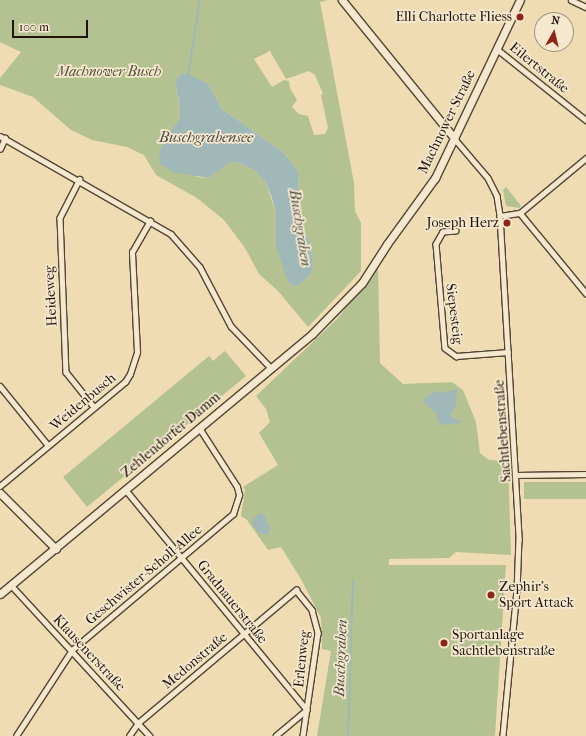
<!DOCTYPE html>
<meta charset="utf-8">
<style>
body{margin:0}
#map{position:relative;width:586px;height:736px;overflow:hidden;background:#f0dcb3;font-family:"IM FELL French Canon",serif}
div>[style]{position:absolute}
.green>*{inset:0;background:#b4c291;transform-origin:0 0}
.water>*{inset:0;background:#a1b8b9}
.stream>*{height:1.5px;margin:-0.75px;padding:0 0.75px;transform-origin:0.75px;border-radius:0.75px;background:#a1b8b9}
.roads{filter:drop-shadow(1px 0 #534535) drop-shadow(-1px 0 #534535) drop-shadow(0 1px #534535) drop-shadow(0 -1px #534535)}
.street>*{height:4.5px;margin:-2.25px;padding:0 2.25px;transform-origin:2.25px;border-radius:2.25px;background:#f5e8ce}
.secondary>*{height:7px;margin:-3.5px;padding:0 3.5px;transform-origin:3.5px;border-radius:3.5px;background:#f5e8ce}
.dots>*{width:11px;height:11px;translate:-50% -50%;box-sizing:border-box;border:2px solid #f5e8ce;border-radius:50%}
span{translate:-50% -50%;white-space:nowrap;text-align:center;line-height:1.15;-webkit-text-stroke:3.5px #f5e8ce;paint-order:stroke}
.poi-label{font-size:14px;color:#1f130b}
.right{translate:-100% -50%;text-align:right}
.left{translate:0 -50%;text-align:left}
.street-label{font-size:14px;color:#1f130b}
.park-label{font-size:14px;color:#53503a;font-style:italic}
.water-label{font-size:15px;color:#4c4d48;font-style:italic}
.north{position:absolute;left:534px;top:12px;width:40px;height:40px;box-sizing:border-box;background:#f5e8ce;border:1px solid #9f9380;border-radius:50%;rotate:8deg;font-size:11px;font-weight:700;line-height:16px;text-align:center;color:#1f130b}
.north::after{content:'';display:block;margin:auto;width:14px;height:18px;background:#8f2418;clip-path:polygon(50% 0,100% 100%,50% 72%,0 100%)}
.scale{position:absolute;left:12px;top:20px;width:76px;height:18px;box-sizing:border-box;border:2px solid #1f130b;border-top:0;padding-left:5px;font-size:12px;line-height:14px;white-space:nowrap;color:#1f130b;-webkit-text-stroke:3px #f5e8ce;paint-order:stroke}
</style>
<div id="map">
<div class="green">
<div style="clip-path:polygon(evenodd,0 0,328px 0,320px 2px,354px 183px,355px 211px,361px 223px,361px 271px,308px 327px,278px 291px,259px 274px,245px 248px,224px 220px,197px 198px,156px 175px,144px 155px,127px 147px,92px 140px,71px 130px,33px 97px,0 85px,0 78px,21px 52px,0 42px,0 0,270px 51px,286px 79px,309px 71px,315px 75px,323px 94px,321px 95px,328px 128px,325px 134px,314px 135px,308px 116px,299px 114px,292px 107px,297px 100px,290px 88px,289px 81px,284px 80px,272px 87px,254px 59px,270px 51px,0 0,208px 84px,222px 109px,283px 152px,299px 172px,297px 214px,310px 242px,313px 264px,311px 274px,301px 284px,298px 283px,276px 224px,276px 213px,266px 183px,254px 170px,237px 162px,227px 163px,209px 178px,197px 177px,172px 133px,180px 118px,180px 106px,176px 86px,208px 84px)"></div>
<div style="clip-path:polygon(506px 187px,521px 206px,520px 208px,506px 206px,503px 190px)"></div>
<div style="clip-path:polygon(378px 267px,380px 363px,403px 384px,452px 382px,463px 390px,476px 422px,480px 453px,489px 460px,508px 461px,511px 555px,456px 552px,449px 558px,389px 559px,389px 565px,506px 565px,495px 736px,317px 736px,331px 651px,322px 649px,321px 618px,301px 579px,281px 547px,268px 550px,247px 520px,241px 516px,245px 490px,243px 487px,278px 465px,259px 433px,270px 422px,266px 409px,256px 396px,337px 319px)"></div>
<div style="clip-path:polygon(225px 351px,246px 376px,87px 507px,63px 477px,209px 356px,213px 361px)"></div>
<div style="left:524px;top:482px;width:62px;height:17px"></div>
</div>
<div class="water">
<div style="clip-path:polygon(182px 73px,193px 76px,208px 84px,222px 109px,283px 152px,299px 172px,297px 214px,310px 242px,313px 264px,311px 274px,301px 284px,293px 286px,288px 282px,276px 246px,276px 213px,272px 198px,266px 183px,254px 170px,237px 162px,228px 163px,209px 178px,173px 172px,160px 164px,159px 151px,180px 118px,180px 106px,176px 86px,177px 78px)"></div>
<div style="clip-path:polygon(457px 389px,456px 405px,451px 414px,453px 418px,461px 421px,461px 423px,440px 425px,436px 413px,422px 401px,434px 391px,441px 393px)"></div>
<div style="clip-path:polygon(260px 513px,263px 514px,271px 528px,267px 535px,259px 533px,252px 525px,253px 519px)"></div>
</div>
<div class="stream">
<div style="left:188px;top:75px;width:76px;rotate:-80.9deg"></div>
<div style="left:348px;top:736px;width:156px;rotate:-88.2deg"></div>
</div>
<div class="roads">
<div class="street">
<div style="left:571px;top:0;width:17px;rotate:25deg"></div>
<div style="left:497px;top:49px;width:114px;rotate:38.6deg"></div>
<div style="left:0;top:136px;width:197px;rotate:29.8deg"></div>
<div style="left:171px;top:234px;width:44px;rotate:48.7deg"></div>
<div style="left:200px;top:267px;width:67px;rotate:62.3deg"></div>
<div style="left:231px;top:326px;width:58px;rotate:46.4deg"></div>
<div style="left:454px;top:138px;width:52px;rotate:49.6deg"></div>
<div style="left:488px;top:178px;width:20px;rotate:63deg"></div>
<div style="left:497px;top:196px;width:20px;rotate:81deg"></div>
<div style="left:500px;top:216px;width:324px;rotate:86.6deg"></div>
<div style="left:519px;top:539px;width:51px;rotate:92.2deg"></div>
<div style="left:517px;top:590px;width:147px;rotate:95.5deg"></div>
<div style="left:0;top:149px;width:12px;rotate:-66deg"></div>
<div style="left:80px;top:179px;width:44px;rotate:117.1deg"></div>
<div style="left:60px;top:218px;width:154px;rotate:87.8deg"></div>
<div style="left:66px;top:372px;width:45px;rotate:51.3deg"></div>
<div style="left:520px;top:213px;width:104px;rotate:50.5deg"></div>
<div style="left:500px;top:216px;width:20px;rotate:-9deg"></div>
<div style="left:520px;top:213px;width:86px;rotate:-39.8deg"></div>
<div style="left:456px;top:231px;width:13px;rotate:176deg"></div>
<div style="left:443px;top:232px;width:14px;rotate:120deg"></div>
<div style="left:436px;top:244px;width:104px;rotate:85.1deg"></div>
<div style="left:445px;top:348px;width:14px;rotate:36deg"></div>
<div style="left:456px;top:356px;width:52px;rotate:-4.4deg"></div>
<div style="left:0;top:386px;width:76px;rotate:50.9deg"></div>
<div style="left:517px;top:475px;width:69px;rotate:-0.8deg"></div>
<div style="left:0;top:486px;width:163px;rotate:-39.8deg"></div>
<div style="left:125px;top:382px;width:9px;rotate:-58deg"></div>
<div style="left:130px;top:374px;width:23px;rotate:-72deg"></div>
<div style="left:137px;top:352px;width:100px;rotate:-92.9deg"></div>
<div style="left:132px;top:252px;width:36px;rotate:-60deg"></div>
<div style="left:125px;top:489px;width:286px;rotate:50.5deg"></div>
<div style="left:307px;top:710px;width:40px;rotate:140deg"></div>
<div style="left:11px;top:585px;width:205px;rotate:47.4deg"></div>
<div style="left:16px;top:736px;width:103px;rotate:-56.9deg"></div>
<div style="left:72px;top:650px;width:211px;rotate:-40.2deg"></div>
<div style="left:233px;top:514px;width:20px;rotate:-72deg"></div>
<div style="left:239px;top:495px;width:8px;rotate:-104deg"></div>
<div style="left:237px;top:487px;width:70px;rotate:-122.8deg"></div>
<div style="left:129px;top:736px;width:16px;rotate:-55deg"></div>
<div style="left:138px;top:723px;width:207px;rotate:-40.1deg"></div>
<div style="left:296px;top:590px;width:26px;rotate:51deg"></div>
<div style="left:312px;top:610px;width:24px;rotate:75deg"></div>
<div style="left:318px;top:633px;width:104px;rotate:98.3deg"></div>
</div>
<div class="secondary">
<div style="left:342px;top:0;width:178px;rotate:50.9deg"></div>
<div style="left:0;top:493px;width:79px;rotate:45deg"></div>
<div style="left:0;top:594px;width:406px;rotate:-39.8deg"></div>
<div style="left:312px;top:334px;width:71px;rotate:-45.6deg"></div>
<div style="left:362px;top:283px;width:46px;rotate:-57.3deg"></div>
<div style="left:387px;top:244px;width:82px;rotate:-54deg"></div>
<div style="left:435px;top:178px;width:197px;rotate:-64.5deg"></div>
</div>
</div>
<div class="dots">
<div style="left:520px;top:17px;background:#8f2418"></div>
<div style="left:507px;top:223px;background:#8f2418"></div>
<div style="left:491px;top:595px;background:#8f2418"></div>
<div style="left:444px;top:643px;background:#8f2418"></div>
</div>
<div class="poi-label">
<span class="right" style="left:512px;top:17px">Elli Charlotte Fliess</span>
<span class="right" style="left:499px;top:223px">Joseph Herz</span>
<span class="left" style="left:499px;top:595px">Zephir's<br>Sport Attack</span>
<span class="left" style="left:452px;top:643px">Sportanlage<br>Sachtlebenstraße</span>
</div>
<div class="street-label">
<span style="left:539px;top:68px;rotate:39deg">Eilertstraße</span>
<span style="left:447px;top:122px;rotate:-64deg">Machnower Straße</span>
<span style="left:51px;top:296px;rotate:-93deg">Heideweg</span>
<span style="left:454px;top:314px;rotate:83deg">Siepesteig</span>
<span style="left:83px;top:402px;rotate:-40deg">Weidenbusch</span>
<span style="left:503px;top:431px;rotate:-94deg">Sachtlebenstraße</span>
<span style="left:171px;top:435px;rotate:-40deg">Zehlendorfer Damm</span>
<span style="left:144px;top:575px;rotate:-40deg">Geschwister-Scholl-Allee</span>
<span style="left:232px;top:602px;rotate:51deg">Gradnauerstraße</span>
<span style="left:89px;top:653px;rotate:47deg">Klausenerstraße</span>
<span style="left:302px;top:659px;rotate:-84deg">Erlenweg</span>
<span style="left:195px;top:661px;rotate:-40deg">Medonstraße</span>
</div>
<div class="park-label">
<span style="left:109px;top:72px">Machnower Busch</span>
</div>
<div class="water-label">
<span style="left:206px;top:138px">Buschgrabensee</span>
<span style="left:300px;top:228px;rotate:81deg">Buschgraben</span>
<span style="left:341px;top:658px;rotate:-88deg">Buschgraben</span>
</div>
<div class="north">N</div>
<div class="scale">100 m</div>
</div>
